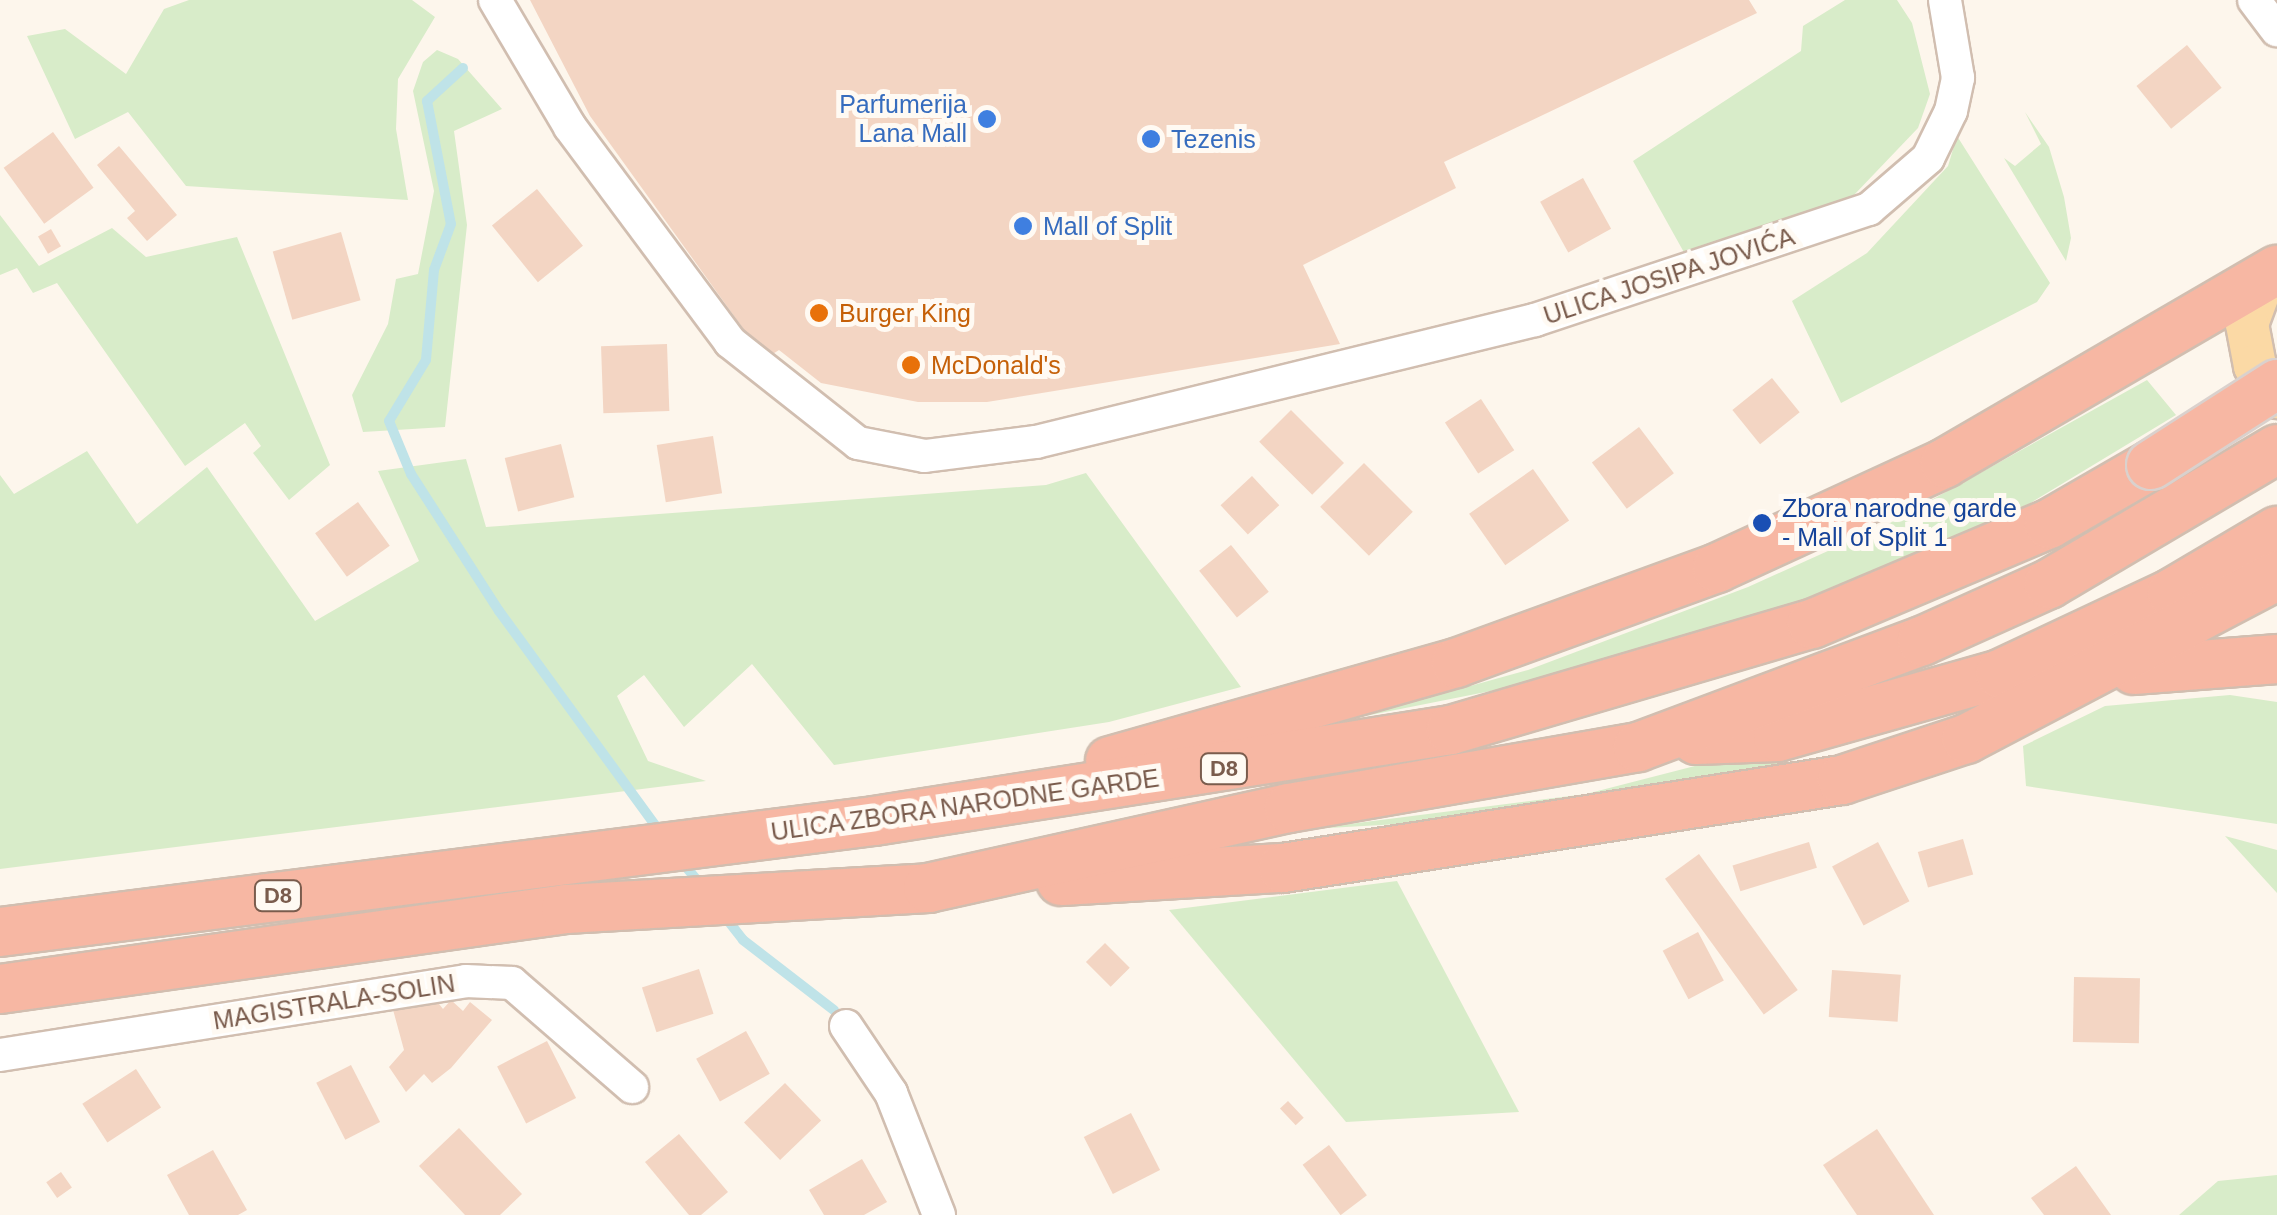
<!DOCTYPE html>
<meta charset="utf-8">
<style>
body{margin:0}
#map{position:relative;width:2277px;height:1215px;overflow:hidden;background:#fdf6ec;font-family:Arial,sans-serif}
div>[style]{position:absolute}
.green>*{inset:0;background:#d8ecc9}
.stream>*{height:10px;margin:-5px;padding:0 5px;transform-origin:5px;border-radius:5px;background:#bfe3e8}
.building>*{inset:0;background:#f3d5c3;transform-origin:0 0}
.roads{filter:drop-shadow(2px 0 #d1beb0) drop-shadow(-2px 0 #d1beb0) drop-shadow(0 2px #d1beb0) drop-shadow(0 -2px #d1beb0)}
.minor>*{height:32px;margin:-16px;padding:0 16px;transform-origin:16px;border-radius:16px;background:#fff}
.major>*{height:42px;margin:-21px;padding:0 21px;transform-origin:21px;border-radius:21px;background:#fbd9a5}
.highway>*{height:48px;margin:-24px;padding:0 24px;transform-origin:24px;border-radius:24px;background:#f7b7a3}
.bridges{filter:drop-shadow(2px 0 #dad1cd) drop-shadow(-2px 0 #dad1cd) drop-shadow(0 2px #dad1cd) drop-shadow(0 -2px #dad1cd)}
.highway-bridge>*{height:48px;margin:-24px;padding:0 24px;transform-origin:24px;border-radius:24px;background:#f7b7a3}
.dots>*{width:28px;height:28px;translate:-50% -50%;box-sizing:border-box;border:5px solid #fffaf3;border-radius:50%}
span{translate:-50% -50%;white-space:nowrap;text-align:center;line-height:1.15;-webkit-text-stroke:10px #fffaf3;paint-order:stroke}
.shield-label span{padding:2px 8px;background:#fffaf3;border:2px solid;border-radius:8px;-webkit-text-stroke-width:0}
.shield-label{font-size:22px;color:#7a5c4d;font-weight:700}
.shop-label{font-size:25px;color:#366cbe}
.right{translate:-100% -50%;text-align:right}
.left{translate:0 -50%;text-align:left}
.street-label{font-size:25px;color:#7a5c4d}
.food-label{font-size:25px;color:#c56008}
.transit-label{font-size:25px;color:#164399}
</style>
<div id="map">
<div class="green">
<div style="clip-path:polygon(189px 0,412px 0,435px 17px,398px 79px,396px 129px,408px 200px,186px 186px,128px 112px,75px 139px,27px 36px,65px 29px,126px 74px,164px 9px)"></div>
<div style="clip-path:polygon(1845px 0,1897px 0,1912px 23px,1930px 94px,1918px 128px,1854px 195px,1686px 256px,1633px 161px,1801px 51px,1803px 26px)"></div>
<div style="clip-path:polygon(437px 50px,458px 59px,502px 109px,454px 131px,467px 225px,445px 427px,363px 432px,352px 395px,388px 324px,396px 279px,418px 274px,434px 191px,413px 91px,423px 62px)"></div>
<div style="clip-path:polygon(2025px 112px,2049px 147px,2064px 197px,2071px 238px,2066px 261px,2004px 158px,2015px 166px,2041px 144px)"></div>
<div style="clip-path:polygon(1957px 136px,2050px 283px,2037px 302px,1841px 403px,1792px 301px,1867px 253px,1948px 166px)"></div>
<div style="clip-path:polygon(0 215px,39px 266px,112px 228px,146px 257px,237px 237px,330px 465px,289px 500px,253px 453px,261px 446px,245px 423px,185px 466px,57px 283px,33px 293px,17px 268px,0 275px)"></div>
<div style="clip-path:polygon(2147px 380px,2176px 415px,2009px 516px,1773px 615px,1536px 682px,1355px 718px,1528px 670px,1748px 587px,1890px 523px)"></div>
<div style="clip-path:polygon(87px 451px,137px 524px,207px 467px,315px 621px,419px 561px,378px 471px,466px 459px,486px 527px,1046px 485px,1086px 473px,1241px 687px,1109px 722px,834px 765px,752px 664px,684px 727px,644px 675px,617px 696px,648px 761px,706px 781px,0 869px,0 475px,14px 494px)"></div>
<div style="clip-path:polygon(2230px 695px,2277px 702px,2277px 824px,2026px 786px,2023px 746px,2105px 706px)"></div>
<div style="clip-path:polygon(1955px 711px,1726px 779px,1453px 821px,1310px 829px,1586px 794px,1831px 731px)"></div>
<div style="clip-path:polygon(2225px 836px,2277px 850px,2277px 893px)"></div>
<div style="clip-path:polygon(1397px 881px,1519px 1112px,1346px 1122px,1169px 910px)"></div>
<div style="clip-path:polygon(2277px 1175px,2277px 1215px,2179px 1215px,2218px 1181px)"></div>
</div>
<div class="stream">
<div style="left:463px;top:68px;width:49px;rotate:137.5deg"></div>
<div style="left:427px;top:101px;width:125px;rotate:79deg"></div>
<div style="left:451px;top:224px;width:49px;rotate:110.3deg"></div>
<div style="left:434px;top:270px;width:90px;rotate:95.1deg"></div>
<div style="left:426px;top:360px;width:71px;rotate:121.2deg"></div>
<div style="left:389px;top:421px;width:57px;rotate:67.5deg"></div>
<div style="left:411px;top:474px;width:163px;rotate:57.3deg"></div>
<div style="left:499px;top:611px;width:273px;rotate:53.9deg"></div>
<div style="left:679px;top:858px;width:38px;rotate:51deg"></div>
<div style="left:722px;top:913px;width:34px;rotate:52deg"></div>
<div style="left:743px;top:940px;width:115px;rotate:37.6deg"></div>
</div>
<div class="building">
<div style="clip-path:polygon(530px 0,1749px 0,1757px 13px,1444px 162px,1456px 188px,1303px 265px,1340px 344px,987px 402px,918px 402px,821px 383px,779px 350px,765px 359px,590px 116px)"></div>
<div style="left:2187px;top:45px;width:55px;height:65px;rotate:51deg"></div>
<div style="left:53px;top:132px;width:69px;height:61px;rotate:54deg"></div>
<div style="clip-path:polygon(119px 146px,177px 215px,147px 241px,127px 218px,135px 211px,97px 165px)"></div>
<div style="left:1583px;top:178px;width:58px;height:49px;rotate:61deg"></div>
<div style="left:537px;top:189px;width:73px;height:58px;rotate:51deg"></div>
<div style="left:51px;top:229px;width:20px;height:15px;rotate:60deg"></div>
<div style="left:341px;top:232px;width:71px;height:71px;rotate:74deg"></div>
<div style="left:667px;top:344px;width:67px;height:66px;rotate:88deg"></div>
<div style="left:1772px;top:378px;width:44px;height:51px;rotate:51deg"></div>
<div style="left:1481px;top:399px;width:61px;height:43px;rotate:57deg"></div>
<div style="left:1291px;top:410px;width:75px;height:45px;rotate:45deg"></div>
<div style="left:1639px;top:427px;width:58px;height:59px;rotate:53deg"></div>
<div style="left:713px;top:436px;width:58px;height:57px;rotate:81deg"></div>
<div style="left:561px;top:444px;width:55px;height:58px;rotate:76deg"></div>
<div style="left:1364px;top:463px;width:69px;height:62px;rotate:45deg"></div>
<div style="left:1533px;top:469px;width:63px;height:78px;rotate:55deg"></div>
<div style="left:1252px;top:476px;width:40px;height:43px;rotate:47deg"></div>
<div style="left:358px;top:502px;width:54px;height:53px;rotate:54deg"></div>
<div style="left:1231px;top:545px;width:60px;height:41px;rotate:51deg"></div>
<div style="left:1963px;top:839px;width:37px;height:47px;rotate:74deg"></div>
<div style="left:1809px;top:842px;width:27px;height:80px;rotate:73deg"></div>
<div style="left:1878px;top:842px;width:67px;height:52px;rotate:62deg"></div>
<div style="left:1699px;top:854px;width:168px;height:42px;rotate:54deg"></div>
<div style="left:1698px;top:932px;width:55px;height:40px;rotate:62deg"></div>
<div style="left:1105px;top:943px;width:35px;height:27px;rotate:45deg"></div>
<div style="left:699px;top:969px;width:47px;height:60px;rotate:72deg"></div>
<div style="left:1832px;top:970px;width:69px;height:47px;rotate:4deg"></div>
<div style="left:2074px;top:977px;width:66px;height:65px;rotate:1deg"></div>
<div style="clip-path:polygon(432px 995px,443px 1009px,451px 1000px,463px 1011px,470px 1002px,492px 1020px,451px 1068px,432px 1083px,424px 1074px,406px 1092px,389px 1067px,404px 1050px,392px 1006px)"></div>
<div style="left:746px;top:1031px;width:49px;height:57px;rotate:61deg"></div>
<div style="left:547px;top:1041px;width:64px;height:56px;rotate:63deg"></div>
<div style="left:351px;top:1065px;width:64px;height:39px;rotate:63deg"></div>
<div style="left:136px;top:1069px;width:46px;height:64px;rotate:57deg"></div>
<div style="left:785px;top:1083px;width:52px;height:57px;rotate:46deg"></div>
<div style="left:1288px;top:1101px;width:23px;height:11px;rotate:47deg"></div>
<div style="left:1131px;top:1113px;width:64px;height:53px;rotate:63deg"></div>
<div style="clip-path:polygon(459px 1128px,522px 1194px,500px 1215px,465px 1215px,419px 1166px)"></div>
<div style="clip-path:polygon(1877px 1129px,1934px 1215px,1857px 1215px,1823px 1165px)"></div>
<div style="clip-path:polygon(679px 1134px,728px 1192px,701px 1215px,689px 1215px,645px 1162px)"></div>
<div style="left:1329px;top:1145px;width:63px;height:33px;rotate:53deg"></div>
<div style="clip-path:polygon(213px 1150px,247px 1210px,238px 1215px,189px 1215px,167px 1175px)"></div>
<div style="clip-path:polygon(862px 1159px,887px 1202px,864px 1215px,824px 1215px,809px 1190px)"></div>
<div style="clip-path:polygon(2076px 1166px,2111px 1215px,2044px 1215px,2031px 1198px)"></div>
<div style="left:61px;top:1172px;width:19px;height:18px;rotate:55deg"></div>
</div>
<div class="roads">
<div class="minor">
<div style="left:495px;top:0;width:147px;rotate:59.4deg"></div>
<div style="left:570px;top:127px;width:268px;rotate:53.3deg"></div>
<div style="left:730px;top:342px;width:163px;rotate:38.3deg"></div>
<div style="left:858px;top:443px;width:68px;rotate:11deg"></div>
<div style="left:925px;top:456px;width:112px;rotate:-7.2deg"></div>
<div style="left:1036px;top:442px;width:514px;rotate:-13.74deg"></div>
<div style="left:1535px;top:320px;width:352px;rotate:-18.4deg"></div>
<div style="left:1869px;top:209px;width:78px;rotate:-40.8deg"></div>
<div style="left:1928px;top:158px;width:52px;rotate:-63.9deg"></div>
<div style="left:1951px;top:111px;width:34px;rotate:-78deg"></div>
<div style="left:1958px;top:78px;width:79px;rotate:-99.5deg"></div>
<div style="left:2254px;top:0;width:38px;rotate:53deg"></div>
<div style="left:846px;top:1026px;width:81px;rotate:56.1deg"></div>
<div style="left:891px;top:1093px;width:131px;rotate:68.5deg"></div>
<div style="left:0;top:1055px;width:472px;rotate:-9deg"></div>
<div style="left:466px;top:981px;width:46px;rotate:2.5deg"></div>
<div style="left:512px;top:983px;width:159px;rotate:40.9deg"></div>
</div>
<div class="major">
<div style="left:2277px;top:278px;width:13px;rotate:180deg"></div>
<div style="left:2264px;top:278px;width:49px;rotate:110.3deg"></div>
<div style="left:2247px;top:324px;width:43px;rotate:79.2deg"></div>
<div style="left:2255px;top:366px;width:38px;rotate:55deg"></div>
</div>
<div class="highway">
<div style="left:2134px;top:670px;width:143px;rotate:-4.4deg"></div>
<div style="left:1696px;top:740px;width:82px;rotate:-2.1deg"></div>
<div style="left:1778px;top:737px;width:231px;rotate:-15.8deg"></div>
<div style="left:2000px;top:674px;width:190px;rotate:-25.2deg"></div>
<div style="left:2172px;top:593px;width:122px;rotate:-30.6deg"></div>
<div style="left:1110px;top:761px;width:360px;rotate:-15.8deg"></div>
<div style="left:1456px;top:663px;width:278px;rotate:-20deg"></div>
<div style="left:1717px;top:568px;width:251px;rotate:-24.7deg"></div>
<div style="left:1945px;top:463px;width:384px;rotate:-30.2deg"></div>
<div style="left:1061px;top:881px;width:222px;rotate:-3.4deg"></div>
<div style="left:1283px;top:868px;width:566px;rotate:-8.95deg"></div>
<div style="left:1842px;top:780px;width:131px;rotate:-18.3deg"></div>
<div style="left:1966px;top:739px;width:351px;rotate:-27.7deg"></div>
<div style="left:0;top:932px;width:881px;rotate:-7.24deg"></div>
<div style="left:874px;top:821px;width:584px;rotate:-8.96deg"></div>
<div style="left:1451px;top:730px;width:376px;rotate:-16.4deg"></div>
<div style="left:1812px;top:624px;width:257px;rotate:-22.9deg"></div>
<div style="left:2049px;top:524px;width:118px;rotate:-30deg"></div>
<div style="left:0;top:989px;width:572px;rotate:-8.05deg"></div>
<div style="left:566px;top:909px;width:363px;rotate:-3.3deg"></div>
<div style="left:928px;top:888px;width:370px;rotate:-12.5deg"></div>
<div style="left:1289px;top:808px;width:354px;rotate:-9.9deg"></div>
<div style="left:1638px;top:747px;width:303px;rotate:-20.5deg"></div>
<div style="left:1922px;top:641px;width:139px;rotate:-24.2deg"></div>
<div style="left:2049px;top:584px;width:265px;rotate:-30.6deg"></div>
</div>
</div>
<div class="bridges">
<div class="highway-bridge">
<div style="left:2151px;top:465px;width:150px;rotate:-32.7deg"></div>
</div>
</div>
<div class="dots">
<div style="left:987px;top:119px;background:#3f7fe0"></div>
<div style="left:1151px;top:139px;background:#3f7fe0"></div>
<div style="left:1023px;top:226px;background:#3f7fe0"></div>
<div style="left:819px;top:313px;background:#e8710a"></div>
<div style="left:911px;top:365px;background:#e8710a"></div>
<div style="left:1762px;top:523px;background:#1a4fb4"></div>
</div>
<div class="shield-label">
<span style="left:1224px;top:769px">D8</span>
<span style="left:278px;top:896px">D8</span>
</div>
<div class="shop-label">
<span class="right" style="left:967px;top:119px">Parfumerija<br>Lana Mall</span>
<span class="left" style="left:1171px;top:139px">Tezenis</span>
<span class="left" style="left:1043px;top:226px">Mall of Split</span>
</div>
<div class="street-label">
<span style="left:1669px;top:276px;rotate:-18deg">ULICA JOSIPA JOVIĆA</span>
<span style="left:965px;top:805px;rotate:-8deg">ULICA ZBORA NARODNE GARDE</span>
<span style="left:334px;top:1002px;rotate:-9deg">MAGISTRALA-SOLIN</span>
</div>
<div class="food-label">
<span class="left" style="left:839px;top:313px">Burger King</span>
<span class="left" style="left:931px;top:365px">McDonald's</span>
</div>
<div class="transit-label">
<span class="left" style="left:1782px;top:523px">Zbora narodne garde<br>- Mall of Split 1</span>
</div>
</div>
